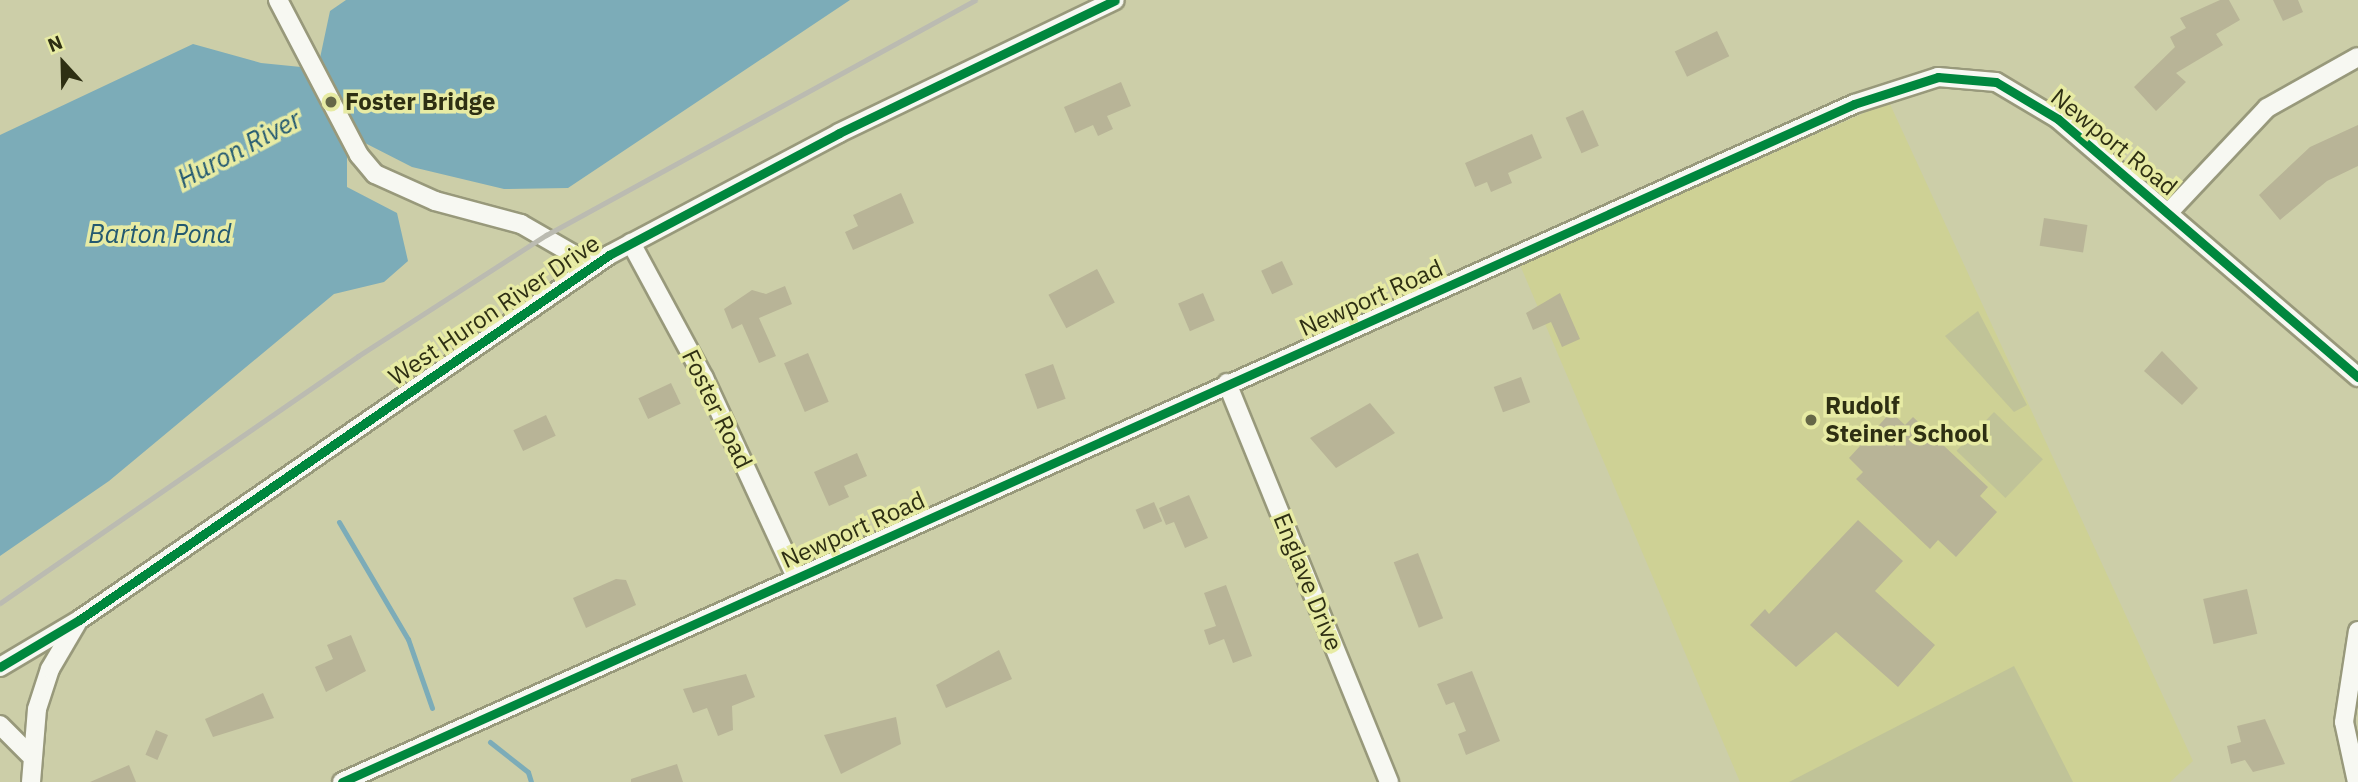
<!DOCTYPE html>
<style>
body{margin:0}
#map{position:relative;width:2358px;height:782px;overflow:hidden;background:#cccea8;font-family:"IBM Plex Sans",sans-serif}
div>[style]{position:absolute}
.built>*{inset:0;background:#ced195}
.green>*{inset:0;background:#c0c398;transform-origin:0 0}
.water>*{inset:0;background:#7cacb8}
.stream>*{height:5px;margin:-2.5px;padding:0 2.5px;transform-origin:2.5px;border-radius:2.5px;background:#7cacb8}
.building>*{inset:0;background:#b8b497;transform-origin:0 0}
.roads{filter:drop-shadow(2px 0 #98997b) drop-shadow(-2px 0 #98997b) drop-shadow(0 2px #98997b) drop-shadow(0 -2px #98997b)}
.minor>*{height:18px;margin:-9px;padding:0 9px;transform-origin:9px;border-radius:9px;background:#f7f8f2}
.rail>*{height:5px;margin:-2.5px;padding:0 2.5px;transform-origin:2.5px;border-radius:2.5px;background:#bbbbb1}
.cycleway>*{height:9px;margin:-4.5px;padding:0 4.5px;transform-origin:4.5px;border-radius:4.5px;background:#00873e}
.dots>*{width:19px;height:19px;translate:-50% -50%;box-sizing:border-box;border:4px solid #e7eba4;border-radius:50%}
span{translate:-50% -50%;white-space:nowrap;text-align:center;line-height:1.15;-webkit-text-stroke:7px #e7eba4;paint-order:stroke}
.poi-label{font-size:24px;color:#2e2f13;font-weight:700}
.left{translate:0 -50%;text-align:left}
.street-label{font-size:24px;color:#2e2f13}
.water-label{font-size:26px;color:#235971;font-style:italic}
.north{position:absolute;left:28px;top:28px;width:70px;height:70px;-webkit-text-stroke:5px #e7eba4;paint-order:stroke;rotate:338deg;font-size:19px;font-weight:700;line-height:28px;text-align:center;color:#2e2f13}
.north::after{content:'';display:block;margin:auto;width:24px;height:32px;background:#2e2f13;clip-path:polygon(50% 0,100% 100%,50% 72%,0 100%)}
</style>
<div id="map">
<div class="built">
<div style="clip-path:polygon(1889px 102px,2193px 761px,2170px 782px,1740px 782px,1520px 265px)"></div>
</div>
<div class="green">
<div style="clip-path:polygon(1978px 311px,2027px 405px,2014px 412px,1945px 336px)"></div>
<div style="left:1994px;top:412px;width:68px;height:54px;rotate:44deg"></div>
<div style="clip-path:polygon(2014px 666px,2073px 782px,1789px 782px)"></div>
</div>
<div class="water">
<div style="clip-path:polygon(346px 0,850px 0,568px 188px,504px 189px,412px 167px,363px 142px,347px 151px,347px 187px,397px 213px,408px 261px,384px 282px,334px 294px,109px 481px,0 556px,0 135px,193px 44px,261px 63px,301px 67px,320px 58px,330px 11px)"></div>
</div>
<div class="stream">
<div style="left:339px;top:522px;width:136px;rotate:59.5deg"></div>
<div style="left:408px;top:639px;width:73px;rotate:70.8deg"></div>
<div style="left:490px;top:742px;width:48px;rotate:38.3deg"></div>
<div style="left:528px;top:772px;width:10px;rotate:73deg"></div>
</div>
<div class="building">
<div style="clip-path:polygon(2220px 0,2229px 0,2240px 20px,2216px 34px,2223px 45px,2176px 73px,2186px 82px,2156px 111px,2134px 87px,2175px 47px,2170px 37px,2186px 28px,2180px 18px)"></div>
<div style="clip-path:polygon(2273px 0,2298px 0,2303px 12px,2283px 21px)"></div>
<div style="left:1717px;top:31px;width:28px;height:47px;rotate:64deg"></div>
<div style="clip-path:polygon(1121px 82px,1131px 106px,1107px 116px,1113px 129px,1098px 136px,1093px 125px,1075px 133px,1064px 107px)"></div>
<div style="left:1583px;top:110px;width:39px;height:19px;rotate:66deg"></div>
<div style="clip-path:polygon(2358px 125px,2358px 166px,2327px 181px,2280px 220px,2259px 195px,2310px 147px)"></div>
<div style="clip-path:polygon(1532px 134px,1542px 158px,1508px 173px,1512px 183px,1491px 192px,1487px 182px,1475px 187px,1465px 163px)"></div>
<div style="clip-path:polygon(901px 193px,914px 223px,853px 250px,845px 232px,858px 226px,853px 215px)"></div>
<div style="left:2044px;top:218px;width:44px;height:28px;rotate:9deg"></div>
<div style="left:1282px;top:261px;width:26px;height:23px;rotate:65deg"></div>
<div style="left:1097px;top:269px;width:38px;height:55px;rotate:62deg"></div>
<div style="clip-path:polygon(785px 286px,792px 304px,759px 318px,776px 356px,759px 363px,742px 324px,732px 329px,724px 309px,752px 290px,766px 294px)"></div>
<div style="left:1203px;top:293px;width:30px;height:27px;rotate:67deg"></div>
<div style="clip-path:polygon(1560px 293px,1580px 339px,1562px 347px,1551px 322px,1533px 330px,1526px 313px)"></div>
<div style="clip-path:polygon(2162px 351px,2198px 388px,2182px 405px,2144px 371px)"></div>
<div style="left:808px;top:353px;width:53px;height:26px;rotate:67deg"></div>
<div style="left:1053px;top:364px;width:37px;height:30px;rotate:70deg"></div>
<div style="left:1521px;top:377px;width:27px;height:29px;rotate:70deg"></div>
<div style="left:671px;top:383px;width:23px;height:36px;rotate:65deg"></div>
<div style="clip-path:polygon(1370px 403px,1395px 433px,1336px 468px,1310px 438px)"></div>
<div style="clip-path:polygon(1891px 412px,1905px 425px,1913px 417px,1988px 487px,1980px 496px,1997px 512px,1956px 557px,1938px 540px,1930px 549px,1856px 479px,1863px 472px,1849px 458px)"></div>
<div style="left:546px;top:415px;width:23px;height:36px;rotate:65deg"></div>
<div style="clip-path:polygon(857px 453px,867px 476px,844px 486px,849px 497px,829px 506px,814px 472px)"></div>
<div style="clip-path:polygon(1189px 495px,1208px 538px,1185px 548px,1174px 522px,1166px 525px,1159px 508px)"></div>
<div style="left:1154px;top:502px;width:21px;height:20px;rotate:67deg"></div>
<div style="clip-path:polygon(1858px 520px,1903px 561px,1875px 591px,1935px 645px,1898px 687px,1836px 632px,1796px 667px,1750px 625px,1765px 609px,1769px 614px)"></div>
<div style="left:1418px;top:553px;width:70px;height:26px;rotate:69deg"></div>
<div style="clip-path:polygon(616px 579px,626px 580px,636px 605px,586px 628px,573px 598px)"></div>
<div style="clip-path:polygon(1226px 585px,1252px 656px,1233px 663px,1224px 639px,1209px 645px,1204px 630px,1216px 626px,1204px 593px)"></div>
<div style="left:2247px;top:589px;width:46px;height:45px;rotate:77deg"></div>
<div style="clip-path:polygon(351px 635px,366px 671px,326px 692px,315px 667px,333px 659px,327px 645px)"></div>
<div style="clip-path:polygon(999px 650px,1012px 679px,946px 708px,936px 685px)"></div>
<div style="clip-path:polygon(1472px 671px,1500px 741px,1466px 755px,1458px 734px,1466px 731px,1454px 702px,1446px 705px,1437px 684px)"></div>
<div style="clip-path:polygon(746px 674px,755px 697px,732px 706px,733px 730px,718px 736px,707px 708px,693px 713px,683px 689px)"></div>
<div style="clip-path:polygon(263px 693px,274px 718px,213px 737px,205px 719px)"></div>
<div style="clip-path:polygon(896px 717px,901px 744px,841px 774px,824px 735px)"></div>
<div style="clip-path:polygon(2265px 719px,2285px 764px,2253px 772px,2245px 760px,2231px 764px,2227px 746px,2241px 742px,2237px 726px)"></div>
<div style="left:156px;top:730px;width:13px;height:27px;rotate:23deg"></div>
<div style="clip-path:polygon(677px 764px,683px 782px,631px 782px,631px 779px)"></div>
<div style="clip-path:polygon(129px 765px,136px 782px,90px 782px)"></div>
</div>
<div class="roads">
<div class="minor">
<div style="left:278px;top:0;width:175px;rotate:62.4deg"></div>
<div style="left:359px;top:155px;width:25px;rotate:50deg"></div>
<div style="left:375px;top:174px;width:66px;rotate:24.2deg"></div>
<div style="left:435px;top:201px;width:89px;rotate:15deg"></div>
<div style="left:521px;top:224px;width:82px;rotate:30deg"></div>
<div style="left:2169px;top:212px;width:143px;rotate:-46.7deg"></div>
<div style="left:2267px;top:108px;width:104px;rotate:-29.3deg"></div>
<div style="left:631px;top:243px;width:153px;rotate:61.6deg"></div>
<div style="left:704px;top:378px;width:219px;rotate:65.2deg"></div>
<div style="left:1227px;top:383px;width:431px;rotate:67.9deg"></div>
<div style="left:0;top:667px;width:92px;rotate:-30.7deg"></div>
<div style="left:79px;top:620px;width:644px;rotate:-34.55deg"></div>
<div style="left:609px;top:255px;width:260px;rotate:-27.9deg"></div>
<div style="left:839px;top:133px;width:306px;rotate:-25.7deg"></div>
<div style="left:0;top:725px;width:41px;rotate:45deg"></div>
<div style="left:31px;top:782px;width:73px;rotate:-85.3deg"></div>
<div style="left:37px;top:709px;width:42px;rotate:-72deg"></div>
<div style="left:50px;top:669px;width:53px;rotate:-59.6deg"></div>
<div style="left:342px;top:782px;width:1657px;rotate:-24.15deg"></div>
<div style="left:1854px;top:104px;width:88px;rotate:-17.8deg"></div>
<div style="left:1938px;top:77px;width:58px;rotate:4.9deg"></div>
<div style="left:1996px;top:82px;width:72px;rotate:30.8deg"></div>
<div style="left:2058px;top:119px;width:396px;rotate:40.7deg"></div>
<div style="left:2357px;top:782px;width:61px;rotate:-102.2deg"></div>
<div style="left:2344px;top:722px;width:92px;rotate:-81.3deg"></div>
</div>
</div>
<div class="rail">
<div style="left:0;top:603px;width:435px;rotate:-34.6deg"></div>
<div style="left:358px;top:356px;width:224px;rotate:-32.8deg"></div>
<div style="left:546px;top:235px;width:489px;rotate:-28.7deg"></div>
</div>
<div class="cycleway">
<div style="left:0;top:667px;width:92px;rotate:-30.7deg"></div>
<div style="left:79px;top:620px;width:644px;rotate:-34.55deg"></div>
<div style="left:609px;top:255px;width:260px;rotate:-27.9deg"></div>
<div style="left:839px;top:133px;width:306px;rotate:-25.7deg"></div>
<div style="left:342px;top:782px;width:1657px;rotate:-24.15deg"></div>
<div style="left:1854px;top:104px;width:88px;rotate:-17.8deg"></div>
<div style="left:1938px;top:77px;width:58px;rotate:4.9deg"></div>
<div style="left:1996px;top:82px;width:72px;rotate:30.8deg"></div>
<div style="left:2058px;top:119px;width:396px;rotate:40.7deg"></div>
</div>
<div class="dots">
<div style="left:331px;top:102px;background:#656747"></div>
<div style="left:1811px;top:420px;background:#656747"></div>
</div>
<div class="poi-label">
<span class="left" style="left:345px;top:102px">Foster Bridge</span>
<span class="left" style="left:1825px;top:420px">Rudolf<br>Steiner School</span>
</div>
<div class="street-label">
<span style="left:2114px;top:142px;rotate:39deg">Newport Road</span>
<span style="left:1371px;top:298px;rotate:-24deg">Newport Road</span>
<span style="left:494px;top:310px;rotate:-34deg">West Huron River Drive</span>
<span style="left:717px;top:409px;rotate:64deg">Foster Road</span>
<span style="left:853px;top:530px;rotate:-24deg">Newport Road</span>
<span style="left:1308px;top:582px;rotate:68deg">Englave Drive</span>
</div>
<div class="water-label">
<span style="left:239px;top:149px;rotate:-28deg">Huron River</span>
<span style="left:160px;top:234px">Barton Pond</span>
</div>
<div class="north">N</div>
</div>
